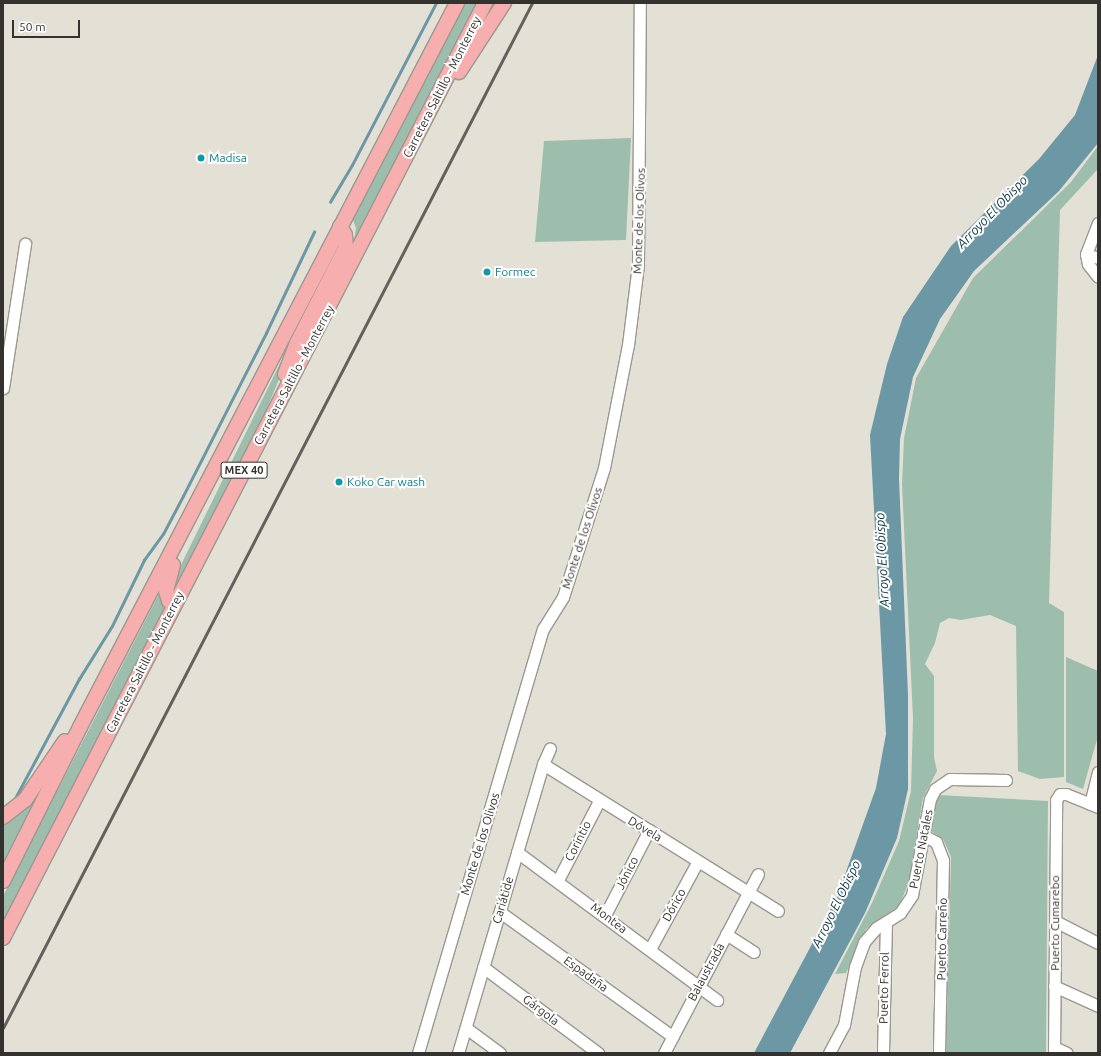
<!DOCTYPE html>
<meta charset="utf-8">
<style>
body{margin:0}
#map{position:relative;width:1101px;height:1056px;overflow:hidden;background:#e3e0d6;font-family:Ubuntu,sans-serif}
div>[style]{position:absolute}
.green>*{inset:0;background:#9ebead}
.water>*{inset:0;background:#6c97a5}
.stream>*{height:2.5px;margin:-1.25px;padding:0 1.25px;transform-origin:1.25px;border-radius:1.25px;background:#6c97a5}
.roads{filter:drop-shadow(1px 0 #9c988f) drop-shadow(-1px 0 #9c988f) drop-shadow(0 1px #9c988f) drop-shadow(0 -1px #9c988f)}
.minor>*{height:11px;margin:-5.5px;padding:0 5.5px;transform-origin:5.5px;border-radius:5.5px;background:#fff}
.major>*{height:14px;margin:-7px;padding:0 7px;transform-origin:7px;border-radius:7px;background:#f6aeaf}
.rail>*{height:2.5px;margin:-1.25px;padding:0 1.25px;transform-origin:1.25px;border-radius:1.25px;background:#62615b}
.dots>*{width:11px;height:11px;translate:-50% -50%;box-sizing:border-box;border:2px solid #fff;border-radius:50%}
span{translate:-50% -50%;white-space:nowrap;text-align:center;line-height:1.15;-webkit-text-stroke:4px #fff;paint-order:stroke}
.shield-label span{padding:1px 3px;background:#fff;border:1px solid;border-radius:3px;-webkit-text-stroke-width:0}
.shield-label{font-size:11px;color:#33322e;font-weight:700}
.street-label{font-size:12px;color:#33322e}
.culture-label{font-size:12px;color:#0d838f}
.left{translate:0 -50%;text-align:left}
.water-label{font-size:13px;color:#0d3642;font-style:italic}
.frame{position:absolute;inset:0;border:4px solid #33322e;pointer-events:none}
.scale{position:absolute;left:12px;top:20px;width:68px;height:18px;box-sizing:border-box;border:2px solid #33322e;border-top:0;padding-left:5px;font-size:12px;line-height:14px;white-space:nowrap;color:#33322e;-webkit-text-stroke:3px #fff;paint-order:stroke}
</style>
<div id="map">
<div class="green">
<div style="clip-path:polygon(465px 3px,479px 3px,354px 240px,356px 228px,352px 218px)"></div>
<div style="clip-path:polygon(631px 138px,626px 240px,535px 242px,544px 141px)"></div>
<div style="clip-path:polygon(1098px 146px,1097px 170px,1060px 210px,1049px 603px,1064px 612px,1064px 777px,1040px 779px,1018px 771px,1016px 626px,990px 615px,961px 620px,949px 618px,940px 623px,935px 643px,925px 664px,934px 676px,934px 757px,937px 771px,923px 798px,909px 882px,899px 906px,866px 929px,846px 973px,835px 974px,872px 903px,899px 841px,911px 791px,913px 718px,902px 485px,904px 438px,916px 378px,973px 278px,1071px 182px)"></div>
<div style="clip-path:polygon(341px 239px,342px 243px,294px 344px,259px 427px,182px 578px,176px 582px,176px 575px)"></div>
<div style="clip-path:polygon(160px 592px,160px 599px,166px 607px,3px 922px,3px 896px)"></div>
<div style="clip-path:polygon(1066px 657px,1098px 671px,1098px 736px,1083px 789px,1066px 782px)"></div>
<div style="clip-path:polygon(58px 759px,3px 862px,3px 822px)"></div>
<div style="clip-path:polygon(938px 795px,1048px 801px,1046px 1053px,946px 1053px,951px 857px,943px 839px,931px 831px)"></div>
</div>
<div class="water">
<div style="clip-path:polygon(1098px 55px,1098px 143px,1059px 191px,974px 271px,940px 319px,913px 377px,900px 439px,899px 479px,908px 695px,908px 789px,897px 838px,865px 913px,790px 1053px,754px 1053px,837px 897px,876px 788px,886px 734px,870px 435px,887px 364px,903px 317px,951px 246px,1039px 159px,1075px 115px)"></div>
</div>
<div class="stream">
<div style="left:330px;top:202px;width:43px;rotate:-59.3deg"></div>
<div style="left:352px;top:165px;width:182px;rotate:-62.6deg"></div>
<div style="left:13px;top:802px;width:140px;rotate:-61.8deg"></div>
<div style="left:79px;top:679px;width:62px;rotate:-58.1deg"></div>
<div style="left:112px;top:626px;width:73px;rotate:-64.1deg"></div>
<div style="left:144px;top:560px;width:32px;rotate:-54deg"></div>
<div style="left:163px;top:534px;width:43px;rotate:-62.2deg"></div>
<div style="left:183px;top:496px;width:183px;rotate:-63deg"></div>
<div style="left:266px;top:333px;width:112px;rotate:-64.6deg"></div>
</div>
<div class="roads">
<div class="minor">
<div style="left:1098px;top:223px;width:33px;rotate:111deg"></div>
<div style="left:1086px;top:254px;width:10px;rotate:79deg"></div>
<div style="left:1088px;top:264px;width:16px;rotate:52deg"></div>
<div style="left:1086px;top:254px;width:13px;rotate:18deg"></div>
<div style="left:3px;top:388px;width:146px;rotate:-81.3deg"></div>
<div style="left:543px;top:764px;width:277px;rotate:32deg"></div>
<div style="left:1090px;top:804px;width:33px;rotate:-76deg"></div>
<div style="left:923px;top:835px;width:15px;rotate:28deg"></div>
<div style="left:936px;top:842px;width:19px;rotate:69deg"></div>
<div style="left:943px;top:860px;width:193px;rotate:91.2deg"></div>
<div style="left:517px;top:852px;width:249px;rotate:36.5deg"></div>
<div style="left:558px;top:880px;width:89px;rotate:-62.6deg"></div>
<div style="left:500px;top:912px;width:213px;rotate:35.8deg"></div>
<div style="left:605px;top:915px;width:96px;rotate:-62.6deg"></div>
<div style="left:1055px;top:921px;width:48px;rotate:27.1deg"></div>
<div style="left:726px;top:934px;width:33px;rotate:33deg"></div>
<div style="left:650px;top:949px;width:100px;rotate:-61.4deg"></div>
<div style="left:483px;top:967px;width:144px;rotate:36.8deg"></div>
<div style="left:1054px;top:986px;width:48px;rotate:24.4deg"></div>
<div style="left:466px;top:1028px;width:42px;rotate:36.3deg"></div>
<div style="left:1054px;top:1047px;width:14px;rotate:25deg"></div>
<div style="left:418px;top:1053px;width:442px;rotate:-73.6deg"></div>
<div style="left:543px;top:629px;width:38px;rotate:-58deg"></div>
<div style="left:563px;top:597px;width:135px;rotate:-72.4deg"></div>
<div style="left:604px;top:468px;width:125px;rotate:-79deg"></div>
<div style="left:628px;top:345px;width:81px;rotate:-82.9deg"></div>
<div style="left:638px;top:265px;width:262px;rotate:-89.6deg"></div>
<div style="left:458px;top:1053px;width:301px;rotate:-73.6deg"></div>
<div style="left:543px;top:764px;width:17px;rotate:-66deg"></div>
<div style="left:664px;top:1053px;width:202px;rotate:-62.3deg"></div>
<div style="left:829px;top:1053px;width:32px;rotate:-62deg"></div>
<div style="left:844px;top:1025px;width:59px;rotate:-79.3deg"></div>
<div style="left:855px;top:967px;width:27px;rotate:-70deg"></div>
<div style="left:864px;top:942px;width:18px;rotate:-49deg"></div>
<div style="left:876px;top:928px;width:28px;rotate:-32deg"></div>
<div style="left:900px;top:913px;width:22px;rotate:-56deg"></div>
<div style="left:912px;top:895px;width:98px;rotate:-79.4deg"></div>
<div style="left:930px;top:799px;width:11px;rotate:-63deg"></div>
<div style="left:935px;top:789px;width:18px;rotate:-34deg"></div>
<div style="left:950px;top:779px;width:56px;rotate:1deg"></div>
<div style="left:883px;top:1053px;width:130px;rotate:-88.7deg"></div>
<div style="left:1054px;top:1053px;width:253px;rotate:-89.5deg"></div>
<div style="left:1056px;top:800px;width:7px;rotate:-56deg"></div>
<div style="left:1060px;top:794px;width:6px"></div>
<div style="left:1066px;top:794px;width:35px;rotate:22deg"></div>
</div>
<div class="major">
<div style="left:459px;top:72px;width:82px;rotate:-56.9deg"></div>
<div style="left:285px;top:374px;width:33px;rotate:-69deg"></div>
<div style="left:297px;top:343px;width:108px;rotate:-63deg"></div>
<div style="left:346px;top:247px;width:12px;rotate:-95deg"></div>
<div style="left:345px;top:235px;width:10px;rotate:-119deg"></div>
<div style="left:173px;top:565px;width:27px;rotate:105deg"></div>
<div style="left:166px;top:591px;width:10px;rotate:73deg"></div>
<div style="left:169px;top:601px;width:6px;rotate:31deg"></div>
<div style="left:3px;top:817px;width:28px;rotate:-38deg"></div>
<div style="left:25px;top:800px;width:71px;rotate:-55.9deg"></div>
<div style="left:3px;top:881px;width:172px;rotate:-63.4deg"></div>
<div style="left:80px;top:727px;width:816px;rotate:-62.49deg"></div>
<div style="left:3px;top:938px;width:1052px;rotate:-62.73deg"></div>
</div>
</div>
<div class="rail">
<div style="left:3px;top:1028px;width:1153px;rotate:-62.7deg"></div>
</div>
<div class="dots">
<div style="left:201px;top:158px;background:#0f9aa8"></div>
<div style="left:487px;top:272px;background:#0f9aa8"></div>
<div style="left:339px;top:482px;background:#0f9aa8"></div>
</div>
<div class="shield-label">
<span style="left:244px;top:470px">MEX 40</span>
</div>
<div class="street-label">
<span style="left:442px;top:87px;rotate:-63deg">Carretera Saltillo - Monterrey</span>
<span style="left:639px;top:221px;rotate:-88deg">Monte de los Olivos</span>
<span style="left:294px;top:375px;rotate:-62deg">Carretera Saltillo - Monterrey</span>
<span style="left:582px;top:538px;rotate:-72deg">Monte de los Olivos</span>
<span style="left:145px;top:662px;rotate:-63deg">Carretera Saltillo - Monterrey</span>
<span style="left:645px;top:829px;rotate:31deg">Dóvela</span>
<span style="left:578px;top:841px;rotate:-63deg">Corintio</span>
<span style="left:480px;top:844px;rotate:-73deg">Monte de los Olivos</span>
<span style="left:921px;top:849px;rotate:-79deg">Puerto Natales</span>
<span style="left:627px;top:873px;rotate:-63deg">Jónico</span>
<span style="left:503px;top:900px;rotate:-74deg">Cariátide</span>
<span style="left:674px;top:905px;rotate:-61deg">Dórico</span>
<span style="left:609px;top:918px;rotate:37deg">Montea</span>
<span style="left:1055px;top:923px;rotate:-90deg">Puerto Cumarebo</span>
<span style="left:942px;top:939px;rotate:-89deg">Puerto Carreño</span>
<span style="left:706px;top:972px;rotate:-62deg">Balaustrada</span>
<span style="left:586px;top:974px;rotate:36deg">Espadaña</span>
<span style="left:884px;top:988px;rotate:-89deg">Puerto Ferrol</span>
<span style="left:541px;top:1010px;rotate:37deg">Gárgola</span>
</div>
<div class="culture-label">
<span class="left" style="left:209px;top:158px">Madisa</span>
<span class="left" style="left:495px;top:272px">Formec</span>
<span class="left" style="left:347px;top:482px">Koko Car wash</span>
</div>
<div class="water-label">
<span style="left:992px;top:212px;rotate:-46deg">Arroyo El Obispo</span>
<span style="left:882px;top:560px;rotate:-93deg">Arroyo El Obispo</span>
<span style="left:836px;top:904px;rotate:-64deg">Arroyo El Obispo</span>
</div>
<div class="frame"></div>
<div class="scale">50 m</div>
</div>
